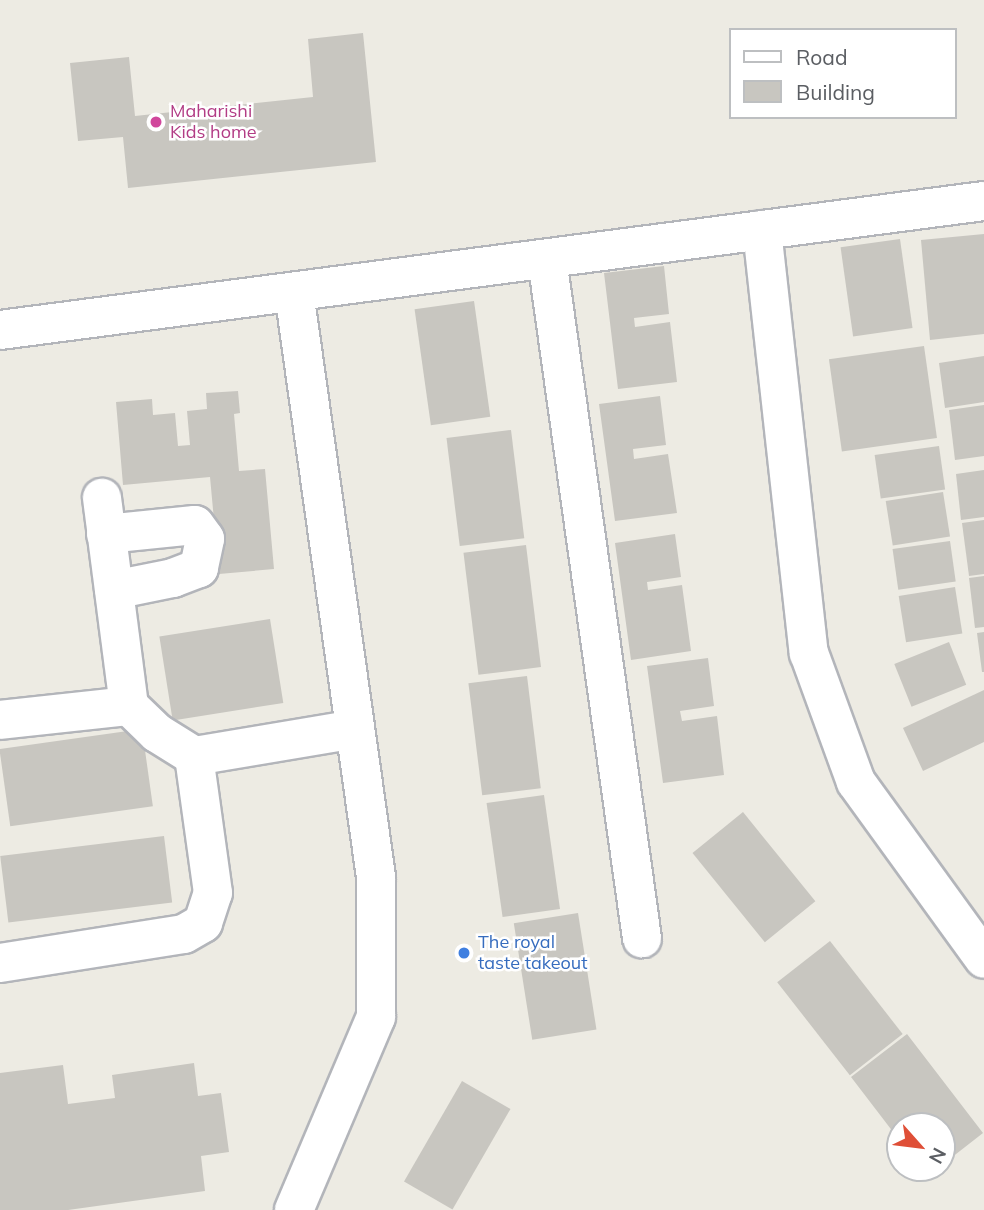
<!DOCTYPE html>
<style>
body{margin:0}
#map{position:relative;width:984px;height:1210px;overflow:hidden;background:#edebe3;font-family:Mulish,sans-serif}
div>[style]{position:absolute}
.building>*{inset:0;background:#c8c6c0;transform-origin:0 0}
.roads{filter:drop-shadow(2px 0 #b3b5ba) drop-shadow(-2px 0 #b3b5ba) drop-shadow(0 2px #b3b5ba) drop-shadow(0 -2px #b3b5ba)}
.street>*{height:38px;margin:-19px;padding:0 19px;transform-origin:19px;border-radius:19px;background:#fff}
.dots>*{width:19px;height:19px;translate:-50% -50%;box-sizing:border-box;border:4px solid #fff;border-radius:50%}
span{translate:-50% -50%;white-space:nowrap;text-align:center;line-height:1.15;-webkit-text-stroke:5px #fff;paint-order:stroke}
.hotel-label{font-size:18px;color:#b23c85}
.left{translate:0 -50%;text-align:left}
.shop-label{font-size:18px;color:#366cbe}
.legend{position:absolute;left:729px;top:28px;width:228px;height:91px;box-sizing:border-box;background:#fff;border:2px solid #bdbfc1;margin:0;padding:9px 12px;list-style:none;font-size:21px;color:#5b5e63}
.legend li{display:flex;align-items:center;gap:14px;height:35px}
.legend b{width:35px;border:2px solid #bdbfc1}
.north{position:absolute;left:886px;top:1112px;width:70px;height:70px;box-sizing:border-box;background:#fff;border:2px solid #bdbfc1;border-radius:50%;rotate:118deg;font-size:19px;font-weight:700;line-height:28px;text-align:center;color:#5b5e63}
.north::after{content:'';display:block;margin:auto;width:24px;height:32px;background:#df4f37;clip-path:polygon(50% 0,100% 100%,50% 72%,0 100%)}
</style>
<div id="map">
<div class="building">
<div style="clip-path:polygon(363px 33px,376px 162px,128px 188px,123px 137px,78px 141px,70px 63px,129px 57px,135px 116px,313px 97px,308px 39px)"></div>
<div style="clip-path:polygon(984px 234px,984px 334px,930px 340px,921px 240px)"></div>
<div style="left:900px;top:239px;width:90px;height:60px;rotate:82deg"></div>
<div style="clip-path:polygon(664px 266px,669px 314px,634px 318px,635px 327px,670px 322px,677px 382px,618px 389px,604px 273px)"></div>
<div style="left:474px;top:301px;width:117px;height:60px;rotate:82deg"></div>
<div style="left:924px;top:346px;width:93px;height:96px;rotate:82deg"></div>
<div style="clip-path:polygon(984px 356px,984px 402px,945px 408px,939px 363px)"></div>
<div style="clip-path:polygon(238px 391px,240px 413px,234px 414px,239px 471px,265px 469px,274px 569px,219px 574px,210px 477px,123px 485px,116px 402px,152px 399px,153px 415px,175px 413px,178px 446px,190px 445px,187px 411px,207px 409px,206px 393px)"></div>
<div style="clip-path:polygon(660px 396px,666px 445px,633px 449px,634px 459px,668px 454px,677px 513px,615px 521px,599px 404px)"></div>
<div style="clip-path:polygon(984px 405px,984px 456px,955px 460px,949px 410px)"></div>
<div style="left:511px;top:430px;width:109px;height:65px;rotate:83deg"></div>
<div style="left:939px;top:446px;width:44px;height:65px;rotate:82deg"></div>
<div style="clip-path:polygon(984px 470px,984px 517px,961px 520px,956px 474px)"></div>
<div style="left:943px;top:492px;width:45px;height:58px;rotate:81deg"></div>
<div style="clip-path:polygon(984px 520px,984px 574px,969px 576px,962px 523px)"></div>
<div style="clip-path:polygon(675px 534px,681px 577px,647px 582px,648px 590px,682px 585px,691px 651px,631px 660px,615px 543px)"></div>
<div style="left:950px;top:541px;width:41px;height:58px;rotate:82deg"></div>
<div style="left:526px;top:545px;width:123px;height:63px;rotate:83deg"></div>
<div style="clip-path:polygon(984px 576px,984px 627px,975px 628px,969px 578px)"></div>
<div style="left:955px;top:587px;width:47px;height:57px;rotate:81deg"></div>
<div style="left:270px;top:619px;width:85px;height:112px;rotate:81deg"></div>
<div style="clip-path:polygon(984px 632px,984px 672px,982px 672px,977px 633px)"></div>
<div style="left:949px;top:642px;width:46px;height:59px;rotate:68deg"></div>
<div style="clip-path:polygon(708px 658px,714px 706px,680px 711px,682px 721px,717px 716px,724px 775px,663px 783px,647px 666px)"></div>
<div style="left:527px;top:676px;width:113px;height:59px;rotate:83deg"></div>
<div style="clip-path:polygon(984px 690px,984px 742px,923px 771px,903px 728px)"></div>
<div style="left:142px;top:729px;width:78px;height:144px;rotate:82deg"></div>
<div style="left:544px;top:795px;width:115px;height:58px;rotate:82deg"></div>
<div style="left:743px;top:812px;width:115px;height:65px;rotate:51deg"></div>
<div style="left:164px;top:836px;width:67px;height:165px;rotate:83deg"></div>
<div style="left:578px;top:913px;width:118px;height:65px;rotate:81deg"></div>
<div style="left:830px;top:941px;width:118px;height:67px;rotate:52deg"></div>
<div style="clip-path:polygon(907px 1034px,983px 1133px,942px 1165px,942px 1126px,900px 1126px,900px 1141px,851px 1077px)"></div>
<div style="clip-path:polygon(194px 1063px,198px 1096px,221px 1093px,229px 1152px,201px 1156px,205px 1191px,68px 1210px,0 1210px,0 1073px,63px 1065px,68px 1104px,115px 1098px,112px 1075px)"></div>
<div style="left:462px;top:1081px;width:56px;height:116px;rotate:30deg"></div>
</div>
<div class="roads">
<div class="street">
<div style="left:762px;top:230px;width:426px;rotate:83.7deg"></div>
<div style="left:809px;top:653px;width:137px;rotate:70deg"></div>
<div style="left:856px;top:782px;width:218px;rotate:54.1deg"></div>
<div style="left:547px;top:259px;width:686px;rotate:82.04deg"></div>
<div style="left:0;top:330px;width:992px;rotate:-7.47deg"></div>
<div style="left:106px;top:534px;width:89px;rotate:-5.8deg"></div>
<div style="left:195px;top:525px;width:17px;rotate:54deg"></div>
<div style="left:205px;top:539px;width:30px;rotate:102deg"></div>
<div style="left:199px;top:568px;width:28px;rotate:159deg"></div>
<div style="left:173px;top:578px;width:60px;rotate:168.5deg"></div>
<div style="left:0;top:720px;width:130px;rotate:-6.2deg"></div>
<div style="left:194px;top:756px;width:163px;rotate:-9.5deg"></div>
<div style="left:0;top:963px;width:186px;rotate:-9deg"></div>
<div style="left:184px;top:934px;width:22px;rotate:-30deg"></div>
<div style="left:203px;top:923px;width:32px;rotate:-72deg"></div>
<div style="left:213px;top:893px;width:138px;rotate:-97.9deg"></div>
<div style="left:194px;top:756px;width:44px;rotate:-148.1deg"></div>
<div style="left:157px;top:733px;width:39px;rotate:-136deg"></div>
<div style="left:129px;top:706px;width:210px;rotate:-97.4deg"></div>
<div style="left:294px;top:1210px;width:210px;rotate:-67deg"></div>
<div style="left:376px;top:1017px;width:140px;rotate:-90deg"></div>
<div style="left:376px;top:877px;width:591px;rotate:-97.98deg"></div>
</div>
</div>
<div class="dots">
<div style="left:156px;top:122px;background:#d1479c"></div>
<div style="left:464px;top:953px;background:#3f7fe0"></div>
</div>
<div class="hotel-label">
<span class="left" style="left:170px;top:122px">Maharishi<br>Kids home</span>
</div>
<div class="shop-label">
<span class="left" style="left:478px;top:953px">The royal<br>taste takeout</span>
</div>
<ul class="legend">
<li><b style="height:9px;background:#fff"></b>Road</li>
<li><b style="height:19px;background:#c8c6c0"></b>Building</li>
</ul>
<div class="north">N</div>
</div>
